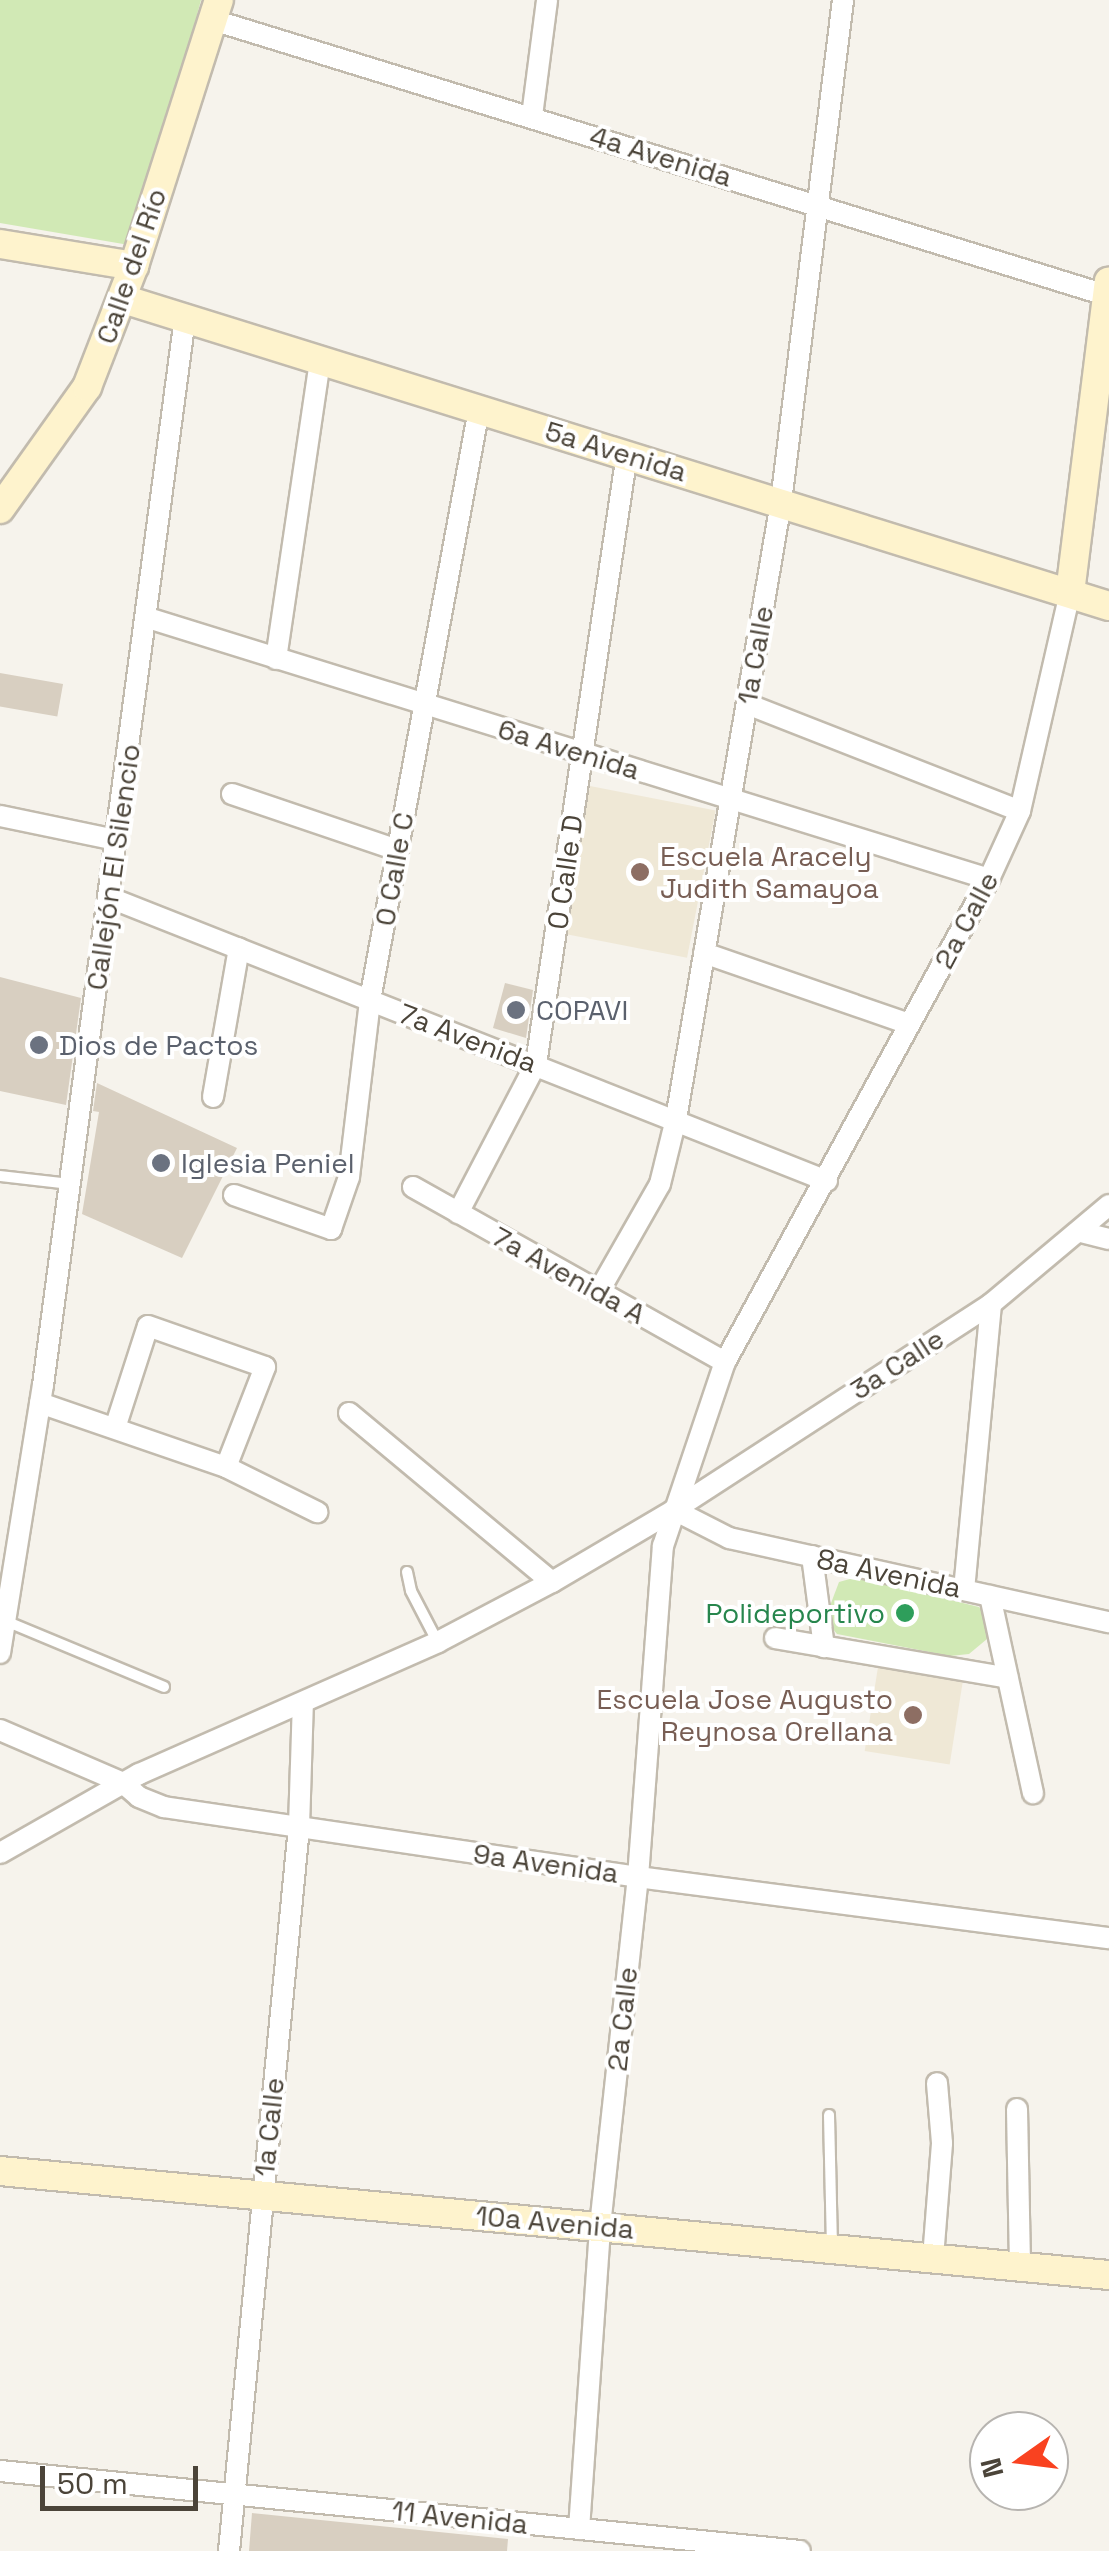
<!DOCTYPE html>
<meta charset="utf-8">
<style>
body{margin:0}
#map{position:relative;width:1109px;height:2551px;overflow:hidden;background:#f6f3ec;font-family:"Space Grotesk",sans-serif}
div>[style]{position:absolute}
.education>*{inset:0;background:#efe8d6;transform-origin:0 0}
.green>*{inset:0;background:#d1e9b5}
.building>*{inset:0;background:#d8cfc1;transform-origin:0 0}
.roads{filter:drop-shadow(2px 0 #c2bbae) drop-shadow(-2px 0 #c2bbae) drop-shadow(0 2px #c2bbae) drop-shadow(0 -2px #c2bbae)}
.lane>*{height:10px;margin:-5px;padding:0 5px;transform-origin:5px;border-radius:5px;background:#fff}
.street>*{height:20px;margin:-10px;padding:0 10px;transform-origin:10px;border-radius:10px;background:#fff}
.secondary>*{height:28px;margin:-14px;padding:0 14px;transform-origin:14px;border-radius:14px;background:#fef3cd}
.dots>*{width:28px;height:28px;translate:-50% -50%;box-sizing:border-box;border:5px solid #fff;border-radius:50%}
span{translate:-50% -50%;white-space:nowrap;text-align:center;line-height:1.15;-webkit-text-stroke:8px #fff;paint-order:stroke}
.street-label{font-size:28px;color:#4b4439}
.education-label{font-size:28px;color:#785e54}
.left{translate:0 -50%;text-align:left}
.right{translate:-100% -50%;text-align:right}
.worship-label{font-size:28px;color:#5b616d}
.leisure-label{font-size:28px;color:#27864d}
.north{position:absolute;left:969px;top:2411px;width:100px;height:100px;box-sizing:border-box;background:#fff;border:2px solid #b7b4b0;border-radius:50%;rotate:256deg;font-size:28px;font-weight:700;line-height:40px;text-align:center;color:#4b4439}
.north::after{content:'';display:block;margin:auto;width:35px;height:45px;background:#f94220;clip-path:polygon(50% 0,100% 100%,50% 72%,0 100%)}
.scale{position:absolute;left:40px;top:2466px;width:158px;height:45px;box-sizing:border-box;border:5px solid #4b4439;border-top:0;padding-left:12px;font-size:30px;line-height:35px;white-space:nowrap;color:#4b4439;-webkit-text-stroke:8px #fff;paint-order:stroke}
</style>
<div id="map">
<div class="education">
<div style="left:590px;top:786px;width:128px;height:150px;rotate:11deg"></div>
<div style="left:878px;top:1667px;width:86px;height:85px;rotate:9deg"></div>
</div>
<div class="green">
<div style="clip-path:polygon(0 0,201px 0,135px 246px,0 223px)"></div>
<div style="clip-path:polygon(857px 1577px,979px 1607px,989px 1621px,987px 1639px,969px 1654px,950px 1656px,837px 1634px,825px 1619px,839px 1582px)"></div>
</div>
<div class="building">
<div style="left:0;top:673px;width:64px;height:33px;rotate:10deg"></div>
<div style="clip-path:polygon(0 977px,81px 998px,66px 1105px,0 1091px)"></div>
<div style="clip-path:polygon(505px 983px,533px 990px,526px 1038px,493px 1028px)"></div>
<div style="clip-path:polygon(97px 1083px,237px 1148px,182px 1258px,82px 1214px,99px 1112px,93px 1111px)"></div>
<div style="clip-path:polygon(252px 2513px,508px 2539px,507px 2551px,249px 2551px)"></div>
</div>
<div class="roads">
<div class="lane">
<div style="left:0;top:1176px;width:70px;rotate:6.5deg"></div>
<div style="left:407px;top:1572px;width:19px;rotate:78deg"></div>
<div style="left:411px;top:1591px;width:56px;rotate:62.5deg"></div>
<div style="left:8px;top:1622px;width:169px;rotate:22.6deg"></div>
<div style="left:829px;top:2115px;width:132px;rotate:88.7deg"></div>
</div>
<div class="street">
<div style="left:213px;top:20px;width:938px;rotate:17.12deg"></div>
<div style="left:532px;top:116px;width:117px;rotate:-82.6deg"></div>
<div style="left:148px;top:618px;width:881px;rotate:17.24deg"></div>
<div style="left:276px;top:659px;width:302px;rotate:-81.6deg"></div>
<div style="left:747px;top:704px;width:293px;rotate:21.4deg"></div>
<div style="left:232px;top:794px;width:174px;rotate:18.7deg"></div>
<div style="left:0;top:816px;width:118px;rotate:11.7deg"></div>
<div style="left:108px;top:897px;width:773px;rotate:21.55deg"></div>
<div style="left:704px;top:953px;width:217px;rotate:19.1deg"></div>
<div style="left:213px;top:1097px;width:151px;rotate:-80.1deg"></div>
<div style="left:413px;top:1187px;width:358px;rotate:29.3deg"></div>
<div style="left:234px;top:1195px;width:103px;rotate:19.3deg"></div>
<div style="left:331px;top:1229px;width:55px;rotate:-70.9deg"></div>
<div style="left:349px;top:1177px;width:178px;rotate:-83.2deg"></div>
<div style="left:370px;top:1000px;width:601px;rotate:-79.55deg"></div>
<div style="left:458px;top:1213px;width:168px;rotate:-62.4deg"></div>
<div style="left:536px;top:1064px;width:617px;rotate:-81.52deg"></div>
<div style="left:1081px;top:1232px;width:29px;rotate:14deg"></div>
<div style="left:599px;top:1291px;width:123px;rotate:-60.3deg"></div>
<div style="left:660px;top:1184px;width:67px;rotate:-76.2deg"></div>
<div style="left:676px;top:1119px;width:626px;rotate:-80.34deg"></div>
<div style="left:781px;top:502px;width:506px;rotate:-82.96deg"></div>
<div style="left:40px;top:1403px;width:197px;rotate:19deg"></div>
<div style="left:226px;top:1467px;width:102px;rotate:26.3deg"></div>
<div style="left:349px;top:1413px;width:264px;rotate:39.8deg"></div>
<div style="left:115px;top:1428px;width:107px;rotate:-72.1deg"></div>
<div style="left:148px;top:1326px;width:124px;rotate:19.3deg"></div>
<div style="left:265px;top:1367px;width:107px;rotate:111.3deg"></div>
<div style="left:674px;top:1510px;width:62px;rotate:27deg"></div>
<div style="left:729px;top:1538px;width:389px;rotate:12.5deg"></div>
<div style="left:812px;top:1556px;width:92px;rotate:82.5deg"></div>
<div style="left:964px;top:1590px;width:287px;rotate:-84.6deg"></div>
<div style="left:990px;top:1596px;width:202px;rotate:77.7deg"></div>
<div style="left:775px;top:1638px;width:236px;rotate:9.7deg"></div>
<div style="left:0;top:1653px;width:271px;rotate:-80.9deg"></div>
<div style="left:43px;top:1385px;width:1076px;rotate:-82.42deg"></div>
<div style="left:0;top:1730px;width:134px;rotate:23.3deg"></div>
<div style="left:123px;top:1783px;width:21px;rotate:41deg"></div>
<div style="left:139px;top:1797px;width:27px;rotate:22deg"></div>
<div style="left:164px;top:1807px;width:479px;rotate:8.4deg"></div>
<div style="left:638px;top:1877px;width:475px;rotate:7.4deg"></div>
<div style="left:0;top:1853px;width:160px;rotate:-29.6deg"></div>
<div style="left:139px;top:1774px;width:327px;rotate:-23.8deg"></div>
<div style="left:438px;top:1642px;width:129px;rotate:-27.8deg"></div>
<div style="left:552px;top:1582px;width:142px;rotate:-30.5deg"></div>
<div style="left:674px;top:1510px;width:378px;rotate:-33deg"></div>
<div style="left:991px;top:1304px;width:154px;rotate:-40deg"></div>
<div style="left:1017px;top:2109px;width:157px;rotate:88.9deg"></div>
<div style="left:933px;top:2258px;width:115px;rotate:-85.5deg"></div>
<div style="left:942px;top:2143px;width:60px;rotate:-94.8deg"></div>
<div style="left:0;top:2471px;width:804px;rotate:5.71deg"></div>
<div style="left:579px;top:2529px;width:304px;rotate:-86deg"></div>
<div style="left:600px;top:2226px;width:351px;rotate:-83.8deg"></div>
<div style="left:638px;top:1877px;width:332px;rotate:-85.7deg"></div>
<div style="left:663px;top:1546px;width:194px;rotate:-71.4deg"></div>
<div style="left:725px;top:1362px;width:550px;rotate:-61.34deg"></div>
<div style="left:989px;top:879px;width:75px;rotate:-65.5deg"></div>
<div style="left:1020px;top:811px;width:224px;rotate:-77.1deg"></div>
<div style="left:229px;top:2551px;width:727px;rotate:-84.48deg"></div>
<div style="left:299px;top:1827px;width:124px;rotate:-88.2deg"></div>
</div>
<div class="secondary">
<div style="left:0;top:244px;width:136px;rotate:9.3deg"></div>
<div style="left:123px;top:299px;width:1033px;rotate:17.29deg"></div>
<div style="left:0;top:509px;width:150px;rotate:-54.5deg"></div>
<div style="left:87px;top:387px;width:130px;rotate:-68.8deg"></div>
<div style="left:134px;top:266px;width:279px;rotate:-72.3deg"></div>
<div style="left:1070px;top:593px;width:314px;rotate:-82.9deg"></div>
<div style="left:0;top:2171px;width:1114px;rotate:5.36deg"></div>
</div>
</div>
<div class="dots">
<div style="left:640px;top:872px;background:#8d6e63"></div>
<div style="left:516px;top:1010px;background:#6b7280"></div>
<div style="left:39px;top:1045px;background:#6b7280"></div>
<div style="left:161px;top:1163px;background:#6b7280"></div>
<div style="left:905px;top:1613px;background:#2e9e5b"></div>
<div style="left:913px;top:1715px;background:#8d6e63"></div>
</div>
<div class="street-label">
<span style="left:661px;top:156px;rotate:17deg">4a Avenida</span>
<span style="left:131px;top:266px;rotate:-71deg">Calle del Río</span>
<span style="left:616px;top:451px;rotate:17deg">5a Avenida</span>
<span style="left:755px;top:655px;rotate:-80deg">1a Calle</span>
<span style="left:569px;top:749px;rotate:17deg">6a Avenida</span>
<span style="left:113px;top:867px;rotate:-82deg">Callejón El Silencio</span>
<span style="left:394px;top:869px;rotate:-80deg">0 Calle C</span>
<span style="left:565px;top:872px;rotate:-82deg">0 Calle D</span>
<span style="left:966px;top:920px;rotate:-62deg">2a Calle</span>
<span style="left:468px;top:1038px;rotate:21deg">7a Avenida</span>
<span style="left:569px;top:1275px;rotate:29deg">7a Avenida A</span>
<span style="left:897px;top:1364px;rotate:-33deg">3a Calle</span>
<span style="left:889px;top:1573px;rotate:12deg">8a Avenida</span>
<span style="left:546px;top:1863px;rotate:8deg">9a Avenida</span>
<span style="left:622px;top:2019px;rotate:-84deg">2a Calle</span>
<span style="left:269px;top:2127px;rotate:-84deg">1a Calle</span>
<span style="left:555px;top:2222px;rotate:5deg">10a Avenida</span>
<span style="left:460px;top:2517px;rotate:6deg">11 Avenida</span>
</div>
<div class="education-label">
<span class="left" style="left:660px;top:872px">Escuela Aracely<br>Judith Samayoa</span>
<span class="right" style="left:893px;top:1715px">Escuela Jose Augusto<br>Reynosa Orellana</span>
</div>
<div class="worship-label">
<span class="left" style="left:536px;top:1010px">COPAVI</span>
<span class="left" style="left:59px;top:1045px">Dios de Pactos</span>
<span class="left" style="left:181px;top:1163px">Iglesia Peniel</span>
</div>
<div class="leisure-label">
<span class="right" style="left:885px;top:1613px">Polideportivo</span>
</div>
<div class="north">N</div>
<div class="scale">50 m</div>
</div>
